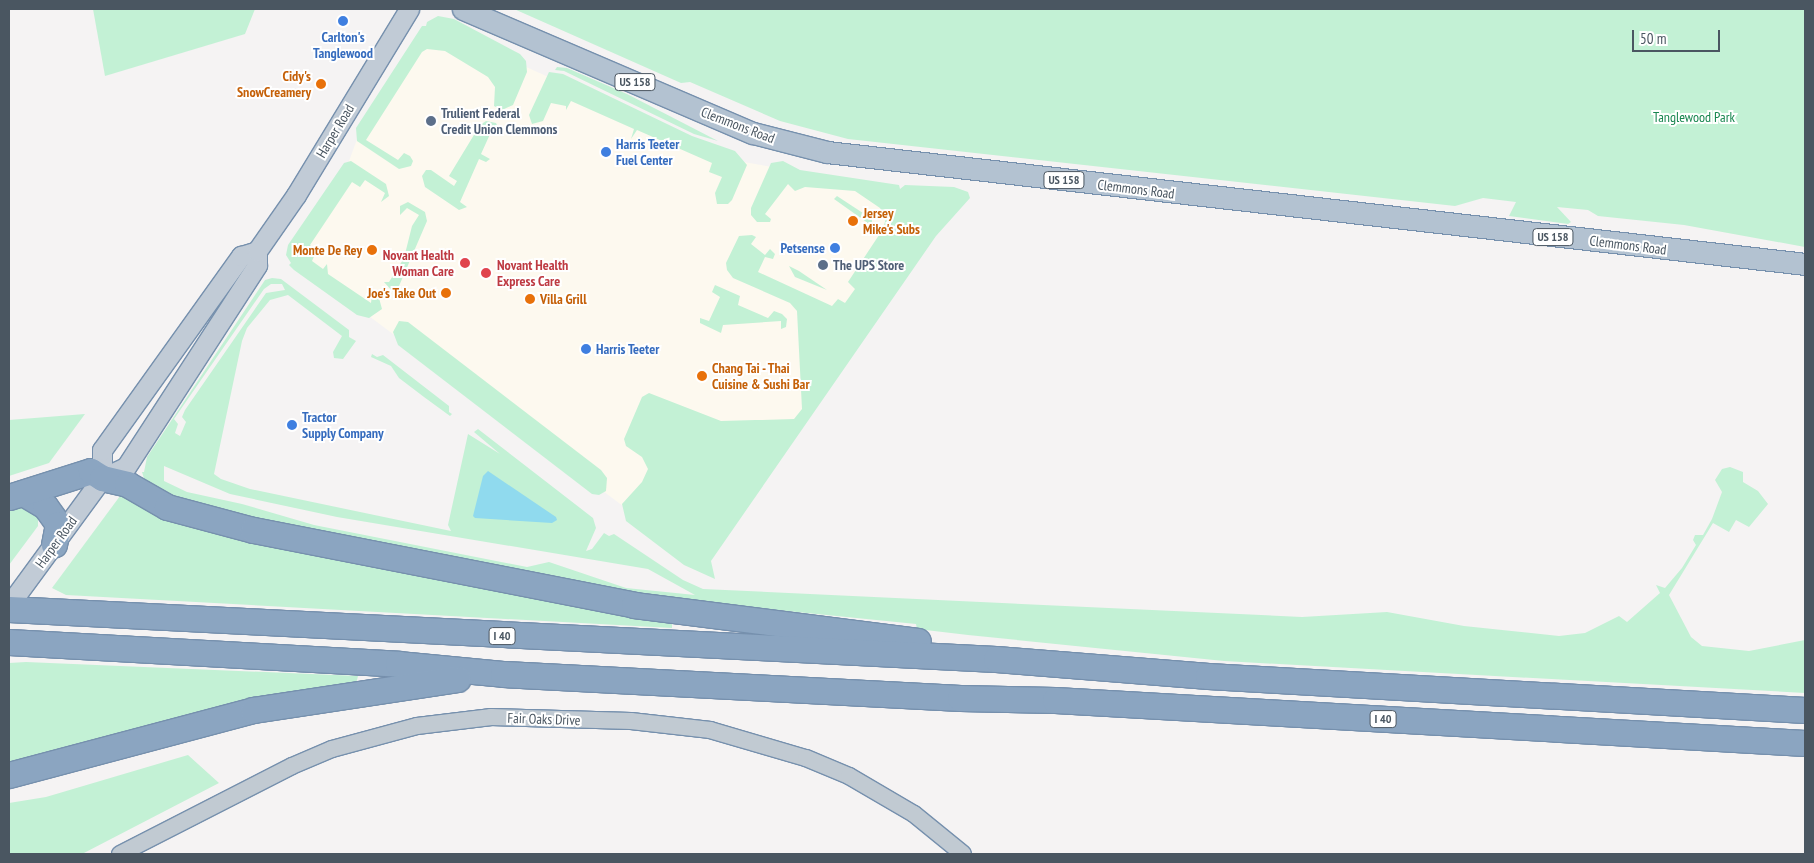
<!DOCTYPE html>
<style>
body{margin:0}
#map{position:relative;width:1814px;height:863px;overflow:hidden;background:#f5f3f3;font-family:"PT Sans Narrow",sans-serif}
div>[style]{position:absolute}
.commercial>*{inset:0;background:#fdf9ef}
.green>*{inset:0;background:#c3f1d5}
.water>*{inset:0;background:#90daee}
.roads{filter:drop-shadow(1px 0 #7690ad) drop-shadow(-1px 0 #7690ad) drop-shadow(0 1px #7690ad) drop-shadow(0 -1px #7690ad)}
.tertiary>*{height:16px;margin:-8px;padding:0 8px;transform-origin:8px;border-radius:8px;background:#c1cad2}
.secondary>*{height:19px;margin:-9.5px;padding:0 9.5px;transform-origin:9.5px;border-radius:9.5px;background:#c1cbd6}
.primary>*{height:21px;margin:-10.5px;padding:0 10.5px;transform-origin:10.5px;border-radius:10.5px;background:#b3c2d1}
.motorway>*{height:25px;margin:-12.5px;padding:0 12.5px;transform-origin:12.5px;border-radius:12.5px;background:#8ba5c1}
.dots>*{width:14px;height:14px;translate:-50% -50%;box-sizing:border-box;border:2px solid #fff;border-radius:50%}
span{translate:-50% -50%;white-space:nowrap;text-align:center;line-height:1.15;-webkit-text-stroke:4px #fff;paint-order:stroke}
.shield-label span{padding:1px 4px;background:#fff;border:1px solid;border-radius:4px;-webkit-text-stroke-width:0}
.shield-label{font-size:12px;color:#4a5661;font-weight:700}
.shop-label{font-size:14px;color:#366cbe;font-weight:700}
.left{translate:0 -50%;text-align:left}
.right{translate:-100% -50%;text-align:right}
.food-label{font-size:14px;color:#c56008;font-weight:700}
.service-label{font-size:14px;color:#4e5e75;font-weight:700}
.park-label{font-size:14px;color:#17864f}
.street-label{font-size:14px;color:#4a5661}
.health-label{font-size:14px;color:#be3a42;font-weight:700}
.frame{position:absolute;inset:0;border:10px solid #4a5661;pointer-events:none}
.scale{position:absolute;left:1632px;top:30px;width:88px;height:22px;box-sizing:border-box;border:2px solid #4a5661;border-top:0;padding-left:6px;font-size:15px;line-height:18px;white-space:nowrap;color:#4a5661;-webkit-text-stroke:4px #fff;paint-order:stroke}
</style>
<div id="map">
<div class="commercial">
<div style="clip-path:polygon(438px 27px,732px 160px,900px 189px,897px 207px,808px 406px,797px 421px,627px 509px,290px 257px,346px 169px,362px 126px)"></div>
</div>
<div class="green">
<div style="clip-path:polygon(93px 9px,255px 9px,245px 34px,105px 76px)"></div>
<div style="clip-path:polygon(514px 9px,1805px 9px,1805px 247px,1684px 225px,1598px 216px,1588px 210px,1557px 207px,1571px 222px,1568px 224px,1509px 216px,1516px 202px,1483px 198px,1455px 206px,848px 139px,780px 121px,690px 82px,681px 83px)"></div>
<div style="clip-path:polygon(438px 16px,454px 19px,520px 54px,526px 61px,527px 72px,513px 105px,502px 110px,494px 106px,495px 87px,488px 77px,445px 51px,427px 49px,422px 52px,366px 140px,398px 160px,404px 153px,410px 156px,413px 161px,411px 166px,399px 169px,357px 141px,356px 128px,422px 26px,426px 26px,427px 22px)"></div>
<div style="clip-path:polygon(557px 67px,567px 68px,627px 94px,718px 141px,694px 134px,564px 71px,555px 70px)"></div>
<div style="clip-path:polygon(549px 72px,563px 74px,692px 136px,735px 151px,747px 165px,732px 200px,728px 204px,717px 204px,715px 193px,722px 177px,709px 172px,712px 163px,637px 130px,631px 139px,634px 129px,571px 101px,566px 110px,566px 106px,551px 103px,543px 121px,532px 124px,529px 115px)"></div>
<div style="clip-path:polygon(486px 121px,496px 123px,500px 132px,497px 134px,491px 132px,481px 154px,490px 159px,486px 162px,479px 159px,460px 202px,467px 207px,459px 210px,425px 187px,422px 176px,426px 170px,431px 170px,454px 186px,457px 181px,449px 176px,480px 125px)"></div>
<div style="clip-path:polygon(351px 161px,386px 184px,389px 196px,381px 202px,385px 193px,365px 180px,360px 187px,352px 182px,310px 245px,316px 252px,312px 261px,323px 269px,327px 264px,328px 274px,371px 303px,372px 294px,379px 298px,382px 309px,369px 318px,357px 315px,294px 270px,289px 265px,291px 263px,286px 255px,288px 245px,344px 163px)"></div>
<div style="clip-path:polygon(783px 161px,800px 170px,899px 185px,900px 189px,905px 185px,954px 187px,968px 192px,970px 198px,936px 236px,711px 561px,715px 579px,684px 565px,626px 521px,622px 504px,642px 482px,648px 469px,642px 457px,626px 446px,624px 439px,642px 397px,649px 393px,721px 421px,794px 419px,802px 409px,797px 311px,790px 303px,733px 278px,727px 270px,726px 263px,739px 236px,752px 235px,756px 237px,751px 244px,765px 255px,770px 249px,775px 254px,773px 259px,765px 257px,758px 272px,832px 306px,838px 299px,845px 303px,855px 289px,848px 282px,883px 229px,886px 218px,880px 208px,855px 191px,805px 187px,795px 191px,788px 184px,765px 214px,771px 219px,770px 222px,757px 222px,751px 215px,751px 208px,771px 163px)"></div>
<div style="clip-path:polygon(837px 196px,872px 219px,872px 226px,834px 199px)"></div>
<div style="clip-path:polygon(408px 202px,425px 212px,427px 221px,399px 286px,393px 292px,384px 282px,389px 282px,404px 258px,412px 226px,419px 215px,407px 208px,400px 215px,400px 206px)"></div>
<div style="clip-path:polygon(789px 266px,799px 271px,827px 290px,795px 277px)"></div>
<div style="clip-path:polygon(evenodd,272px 278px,281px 279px,349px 330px,349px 337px,356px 341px,343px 359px,334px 358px,333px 352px,342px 336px,288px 295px,270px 300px,247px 328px,242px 341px,214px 474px,221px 479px,250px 489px,451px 531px,448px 525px,468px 434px,500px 454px,474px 432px,478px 429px,593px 518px,596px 528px,586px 551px,592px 549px,604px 533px,609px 536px,614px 534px,683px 580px,703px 589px,1302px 617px,1387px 612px,1464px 626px,1559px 636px,1585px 633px,1619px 616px,1627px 622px,1660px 593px,1656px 585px,1665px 588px,1682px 568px,1696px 545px,1693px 540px,1695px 535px,1703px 535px,1712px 519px,1722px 492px,1715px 480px,1722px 469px,1730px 467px,1743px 472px,1743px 482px,1758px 491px,1768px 504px,1749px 527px,1736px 520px,1729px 532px,1713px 523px,1669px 595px,1691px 637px,1702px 646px,1749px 651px,1805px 640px,1805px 693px,1224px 661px,968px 635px,917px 629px,916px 624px,666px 599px,328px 535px,169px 497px,145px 482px,142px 472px,144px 472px,147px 457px,265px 280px,272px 278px,271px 284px,282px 284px,285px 290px,266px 293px,185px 410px,182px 417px,186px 422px,180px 436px,175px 433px,178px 424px,174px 419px,264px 289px,271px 284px,272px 278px,164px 466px,230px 494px,337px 517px,648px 569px,695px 595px,626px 588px,549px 562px,527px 567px,314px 525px,242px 504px,187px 492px,164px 481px,164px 466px)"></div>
<div style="clip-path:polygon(715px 285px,740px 296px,738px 305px,768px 318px,774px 311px,782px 314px,787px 319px,786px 327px,781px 329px,781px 321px,723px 325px,721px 333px,700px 323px,700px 318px,709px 321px,720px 297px,712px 292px)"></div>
<div style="clip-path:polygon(399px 321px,408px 322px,601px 470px,607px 478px,606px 491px,599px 495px,592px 494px,398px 345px,393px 332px)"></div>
<div style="clip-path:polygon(372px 354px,377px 357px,383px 355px,449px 406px,449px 412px,452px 414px,450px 416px,424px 397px,399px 378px,391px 366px,371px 357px)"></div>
<div style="clip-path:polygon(85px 414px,49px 463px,9px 476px,9px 420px)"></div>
<div style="clip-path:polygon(120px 496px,672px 621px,672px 628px,66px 595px,52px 588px)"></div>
<div style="clip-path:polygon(20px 504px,38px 515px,38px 526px,9px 565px,9px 506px)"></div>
<div style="clip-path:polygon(26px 662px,358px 676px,356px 684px,9px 768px,9px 663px)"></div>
<div style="clip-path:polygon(188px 755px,219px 783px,82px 854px,9px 854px,9px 803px,46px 797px)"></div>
</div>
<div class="water">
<div style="clip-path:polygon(488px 471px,556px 517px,557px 520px,552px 523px,475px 518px,473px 516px,483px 476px)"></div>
</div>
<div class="roads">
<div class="tertiary">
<div style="left:120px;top:854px;width:193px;rotate:-27.1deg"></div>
<div style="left:292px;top:766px;width:43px;rotate:-23deg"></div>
<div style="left:332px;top:749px;width:88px;rotate:-15.1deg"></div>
<div style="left:417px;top:726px;width:75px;rotate:-6.9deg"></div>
<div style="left:491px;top:717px;width:140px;rotate:1.6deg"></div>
<div style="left:631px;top:721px;width:80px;rotate:6.5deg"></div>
<div style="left:710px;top:730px;width:100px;rotate:16.3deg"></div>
<div style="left:806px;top:758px;width:47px;rotate:22.7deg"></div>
<div style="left:849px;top:776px;width:75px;rotate:30.3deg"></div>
<div style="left:914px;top:814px;width:63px;rotate:39.2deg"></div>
</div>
<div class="secondary">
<div style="left:102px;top:478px;width:28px;rotate:-90deg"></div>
<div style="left:102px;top:450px;width:239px;rotate:-54.4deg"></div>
<div style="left:241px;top:256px;width:17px;rotate:-17deg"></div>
<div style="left:9px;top:605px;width:157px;rotate:-53.8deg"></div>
<div style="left:102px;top:478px;width:26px;rotate:-25deg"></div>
<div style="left:126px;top:467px;width:241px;rotate:-57deg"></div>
<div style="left:257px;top:265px;width:14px;rotate:-90deg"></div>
<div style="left:257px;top:251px;width:68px;rotate:-55.1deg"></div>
<div style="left:296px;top:195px;width:218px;rotate:-58.7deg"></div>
</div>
<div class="primary">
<div style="left:463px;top:9px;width:315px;rotate:23.2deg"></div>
<div style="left:753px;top:133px;width:76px;rotate:14.4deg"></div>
<div style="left:827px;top:152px;width:984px;rotate:6.53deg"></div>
</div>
<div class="motorway">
<div style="left:23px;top:493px;width:26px;rotate:31deg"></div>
<div style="left:45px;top:506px;width:22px;rotate:54deg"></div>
<div style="left:58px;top:524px;width:21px;rotate:101deg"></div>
<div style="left:9px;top:497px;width:86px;rotate:-17.6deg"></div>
<div style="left:91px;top:471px;width:13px;rotate:32deg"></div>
<div style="left:102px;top:478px;width:26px;rotate:13deg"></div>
<div style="left:127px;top:484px;width:46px;rotate:29.9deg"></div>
<div style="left:167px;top:507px;width:89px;rotate:15deg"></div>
<div style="left:253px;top:530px;width:388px;rotate:11.1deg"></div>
<div style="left:634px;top:605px;width:286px;rotate:7.2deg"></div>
<div style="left:9px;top:609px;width:988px;rotate:2.9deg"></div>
<div style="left:996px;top:659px;width:213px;rotate:4.6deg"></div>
<div style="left:1208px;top:676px;width:598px;rotate:3.26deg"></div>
<div style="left:9px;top:642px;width:390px;rotate:3.2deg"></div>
<div style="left:398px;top:664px;width:105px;rotate:5.4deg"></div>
<div style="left:503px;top:674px;width:458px;rotate:3deg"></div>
<div style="left:960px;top:698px;width:95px;rotate:1.2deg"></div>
<div style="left:1055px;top:700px;width:751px;rotate:3.28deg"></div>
<div style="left:9px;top:775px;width:253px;rotate:-14.9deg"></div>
<div style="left:253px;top:710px;width:207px;rotate:-8.6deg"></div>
</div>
</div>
<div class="dots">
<div style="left:343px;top:21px;background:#3f7fe0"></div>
<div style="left:321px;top:84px;background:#e8710a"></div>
<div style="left:431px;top:121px;background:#5c6f8a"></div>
<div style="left:606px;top:152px;background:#3f7fe0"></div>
<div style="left:853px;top:221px;background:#e8710a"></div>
<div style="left:835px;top:248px;background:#3f7fe0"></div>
<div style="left:372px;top:250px;background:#e8710a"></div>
<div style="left:465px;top:263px;background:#e0444e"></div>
<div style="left:823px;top:265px;background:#5c6f8a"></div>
<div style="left:486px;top:273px;background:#e0444e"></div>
<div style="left:446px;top:293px;background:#e8710a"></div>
<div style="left:530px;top:299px;background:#e8710a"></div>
<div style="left:586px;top:349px;background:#3f7fe0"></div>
<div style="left:702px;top:376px;background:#e8710a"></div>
<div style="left:292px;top:425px;background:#3f7fe0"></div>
</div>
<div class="shield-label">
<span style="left:635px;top:82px">US 158</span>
<span style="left:1064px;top:180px">US 158</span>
<span style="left:1553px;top:237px">US 158</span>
<span style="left:502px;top:636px">I 40</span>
<span style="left:1383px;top:719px">I 40</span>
</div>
<div class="shop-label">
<span style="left:343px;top:45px">Carlton's<br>Tanglewood</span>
<span class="left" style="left:616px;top:152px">Harris Teeter<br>Fuel Center</span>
<span class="right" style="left:825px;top:248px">Petsense</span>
<span class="left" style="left:596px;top:349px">Harris Teeter</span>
<span class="left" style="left:302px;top:425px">Tractor<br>Supply Company</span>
</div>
<div class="food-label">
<span class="right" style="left:311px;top:84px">Cidy's<br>SnowCreamery</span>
<span class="left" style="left:863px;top:221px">Jersey<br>Mike's Subs</span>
<span class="right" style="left:362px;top:250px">Monte De Rey</span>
<span class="right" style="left:436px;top:293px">Joe's Take Out</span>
<span class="left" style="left:540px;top:299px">Villa Grill</span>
<span class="left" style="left:712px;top:376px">Chang Tai - Thai<br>Cuisine &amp; Sushi Bar</span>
</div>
<div class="service-label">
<span class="left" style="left:441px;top:121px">Trulient Federal<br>Credit Union Clemmons</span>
<span class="left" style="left:833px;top:265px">The UPS Store</span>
</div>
<div class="park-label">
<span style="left:1694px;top:117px">Tanglewood Park</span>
</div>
<div class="street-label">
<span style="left:738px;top:125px;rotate:21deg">Clemmons Road</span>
<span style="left:335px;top:131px;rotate:-59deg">Harper Road</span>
<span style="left:1136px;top:189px;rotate:7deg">Clemmons Road</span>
<span style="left:1628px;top:245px;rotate:7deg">Clemmons Road</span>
<span style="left:56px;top:542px;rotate:-54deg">Harper Road</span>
<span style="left:544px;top:719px;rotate:2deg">Fair Oaks Drive</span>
</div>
<div class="health-label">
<span class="right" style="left:454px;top:263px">Novant Health<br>Woman Care</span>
<span class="left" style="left:497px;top:273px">Novant Health<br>Express Care</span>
</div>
<div class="frame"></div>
<div class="scale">50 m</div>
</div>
